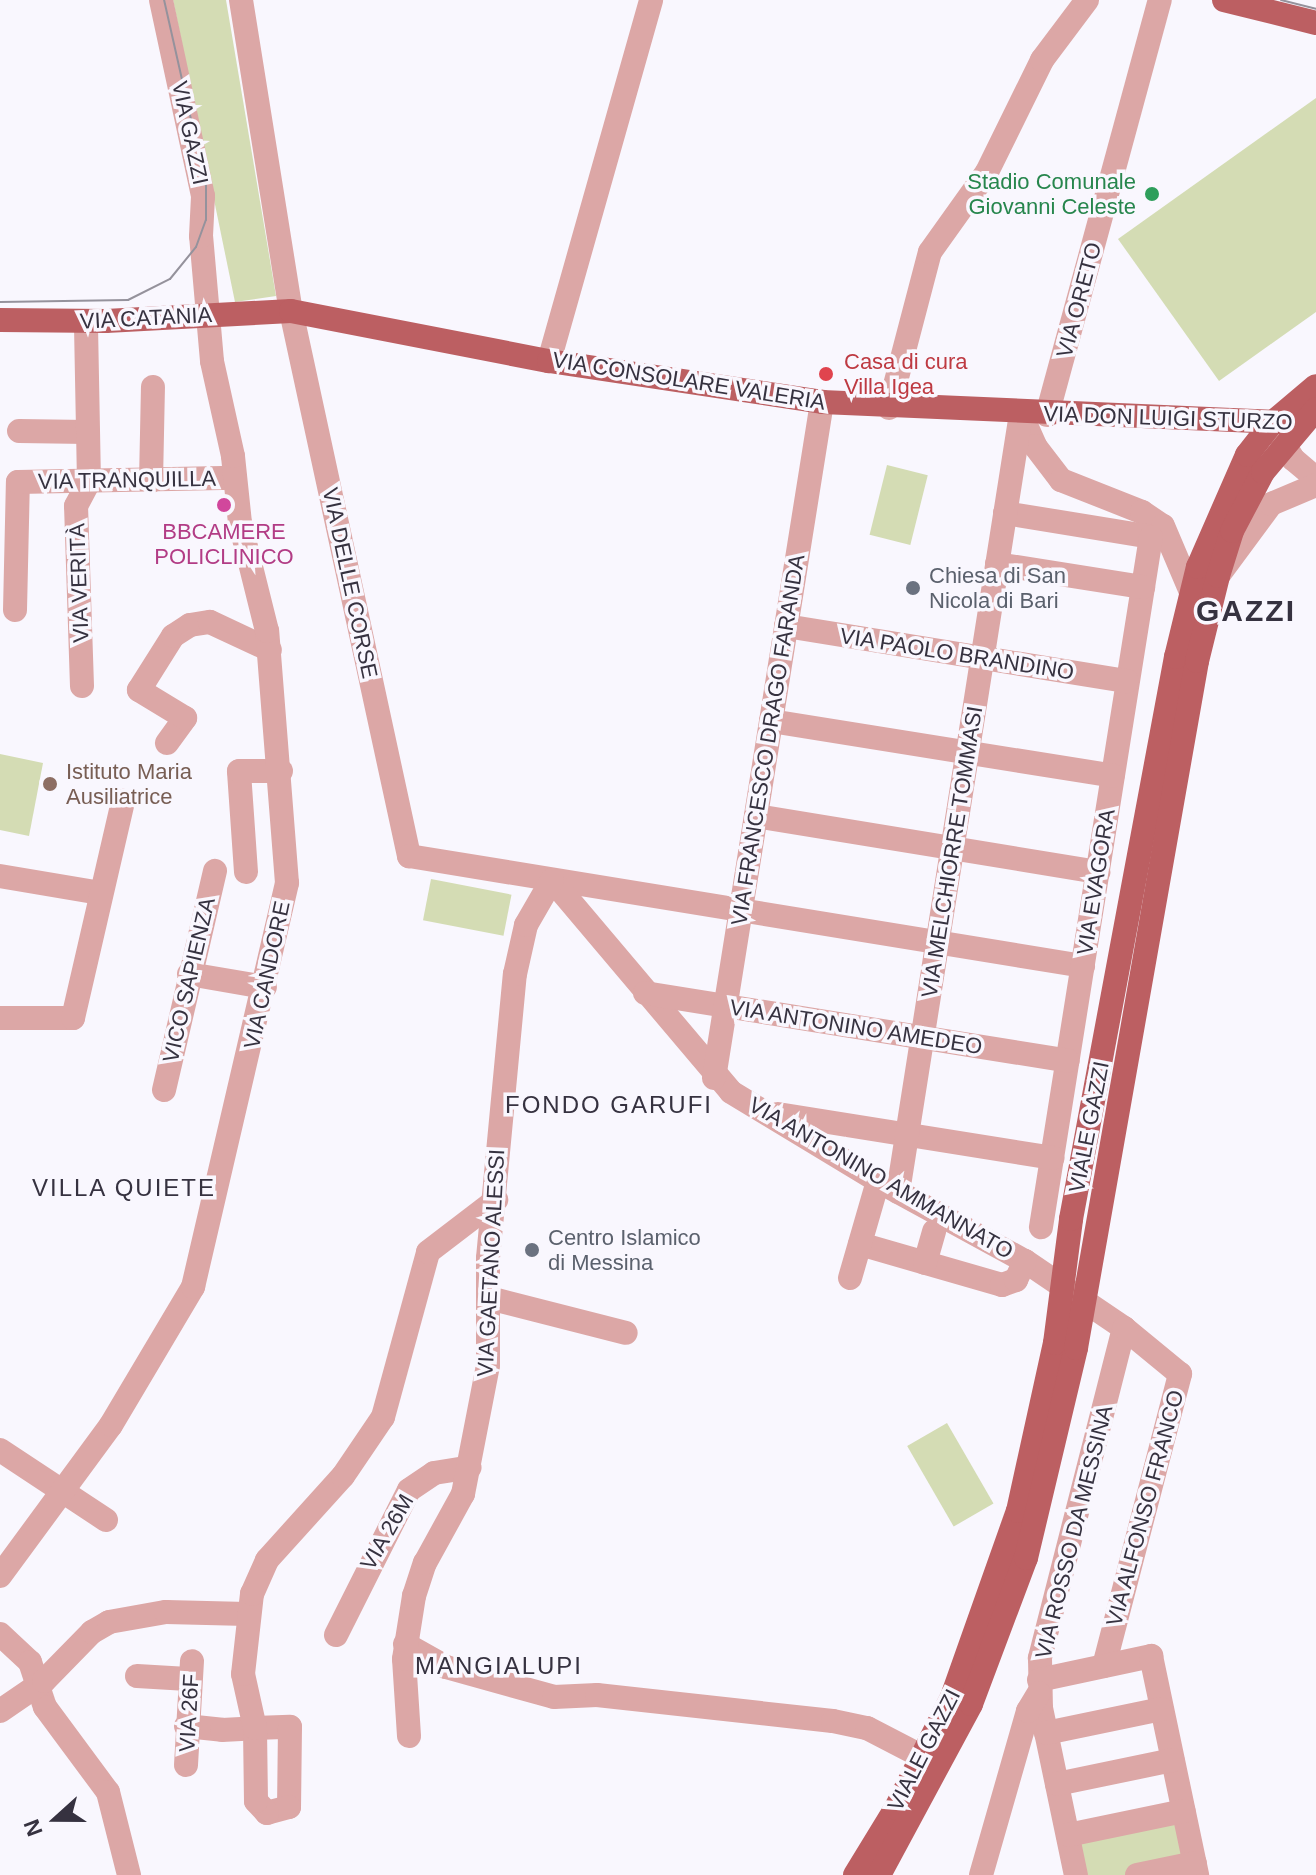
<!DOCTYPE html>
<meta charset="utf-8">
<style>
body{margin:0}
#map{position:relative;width:1316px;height:1875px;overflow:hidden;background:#f9f7fe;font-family:Arial,sans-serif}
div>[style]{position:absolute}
.green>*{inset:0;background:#d4dcb4;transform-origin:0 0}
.minor>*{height:24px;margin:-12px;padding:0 12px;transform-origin:12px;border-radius:12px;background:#dca7a6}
.major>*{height:24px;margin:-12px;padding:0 12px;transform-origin:12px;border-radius:12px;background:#bc5f62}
.tram>*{height:2px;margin:-1px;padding:0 1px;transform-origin:1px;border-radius:1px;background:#95929c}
.dots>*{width:22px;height:22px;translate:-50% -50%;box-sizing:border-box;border:4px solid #f9f7fe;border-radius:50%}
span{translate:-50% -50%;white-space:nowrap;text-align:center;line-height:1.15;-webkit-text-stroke:7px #f9f7fe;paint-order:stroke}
.street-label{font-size:22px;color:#363240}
.leisure-label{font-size:22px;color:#27864d}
.right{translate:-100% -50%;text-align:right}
.health-label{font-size:22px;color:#be3a42}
.left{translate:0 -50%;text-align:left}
.hotel-label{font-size:22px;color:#b23c85}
.worship-label{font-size:22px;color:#5b616d}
.education-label{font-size:22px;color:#785e54}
.neighbourhood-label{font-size:24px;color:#363240;letter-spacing:2px}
.district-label{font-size:30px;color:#363240;font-weight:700;letter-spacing:2px}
.north{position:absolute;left:16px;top:1779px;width:80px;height:80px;-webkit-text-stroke:6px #f9f7fe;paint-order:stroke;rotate:249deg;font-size:22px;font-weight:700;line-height:32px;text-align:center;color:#363240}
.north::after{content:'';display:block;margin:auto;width:28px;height:36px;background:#363240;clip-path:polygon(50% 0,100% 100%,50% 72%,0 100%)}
</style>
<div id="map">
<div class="green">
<div style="clip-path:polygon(173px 0,226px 0,276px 296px,235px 302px)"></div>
<div style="clip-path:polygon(1316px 98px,1316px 312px,1219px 381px,1118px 239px)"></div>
<div style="left:887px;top:465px;width:42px;height:72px;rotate:14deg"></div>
<div style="clip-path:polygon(0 754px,43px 763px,29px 836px,0 830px)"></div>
<div style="left:431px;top:879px;width:82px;height:42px;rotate:11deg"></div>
<div style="left:947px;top:1423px;width:93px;height:46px;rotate:60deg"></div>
<div style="clip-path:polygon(1184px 1811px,1195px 1863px,1137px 1875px,1076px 1875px,1068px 1835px)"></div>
</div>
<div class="minor">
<div style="left:241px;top:0;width:315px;rotate:80.9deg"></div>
<div style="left:291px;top:311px;width:558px;rotate:77.78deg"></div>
<div style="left:409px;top:856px;width:683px;rotate:9.27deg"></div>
<div style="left:549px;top:361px;width:375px;rotate:-74.2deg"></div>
<div style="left:889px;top:408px;width:161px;rotate:-75.3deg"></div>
<div style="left:930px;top:252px;width:98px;rotate:-54.5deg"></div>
<div style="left:987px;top:172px;width:125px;rotate:-63.8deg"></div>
<div style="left:1042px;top:60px;width:75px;rotate:-53.1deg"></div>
<div style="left:1021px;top:414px;width:35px;rotate:66deg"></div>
<div style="left:1035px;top:446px;width:43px;rotate:52.6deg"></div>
<div style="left:1061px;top:480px;width:87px;rotate:21.6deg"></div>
<div style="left:1142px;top:512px;width:25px;rotate:34deg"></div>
<div style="left:1163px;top:526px;width:72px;rotate:67deg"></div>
<div style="left:1047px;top:415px;width:430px;rotate:-74.8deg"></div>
<div style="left:1275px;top:429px;width:35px;rotate:59deg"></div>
<div style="left:1293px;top:459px;width:30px;rotate:40deg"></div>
<div style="left:19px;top:431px;width:68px;rotate:0.8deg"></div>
<div style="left:151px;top:481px;width:94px;rotate:-88.8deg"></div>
<div style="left:1005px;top:513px;width:148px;rotate:9.3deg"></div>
<div style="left:1151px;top:537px;width:699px;rotate:99.06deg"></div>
<div style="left:997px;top:564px;width:148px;rotate:9deg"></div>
<div style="left:1218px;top:576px;width:89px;rotate:-53.6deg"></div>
<div style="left:1271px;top:504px;width:49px;rotate:-22.9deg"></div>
<div style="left:15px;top:610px;width:128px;rotate:-88.7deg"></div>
<div style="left:18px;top:482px;width:217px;rotate:-1.1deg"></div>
<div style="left:786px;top:626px;width:345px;rotate:9.2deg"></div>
<div style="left:82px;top:686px;width:180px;rotate:-91.9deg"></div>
<div style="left:76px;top:506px;width:27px;rotate:-62deg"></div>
<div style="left:89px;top:482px;width:160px;rotate:-91.1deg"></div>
<div style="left:771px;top:721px;width:346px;rotate:9.1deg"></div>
<div style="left:167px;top:743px;width:31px;rotate:-54deg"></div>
<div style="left:185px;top:718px;width:54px;rotate:-148.7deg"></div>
<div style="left:139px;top:690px;width:64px;rotate:-57.8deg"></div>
<div style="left:173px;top:636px;width:20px;rotate:-33deg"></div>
<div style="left:190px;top:625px;width:20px;rotate:-9deg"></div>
<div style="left:210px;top:622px;width:66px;rotate:25deg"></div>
<div style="left:756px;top:816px;width:347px;rotate:9.3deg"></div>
<div style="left:246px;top:872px;width:101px;rotate:-94deg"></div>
<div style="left:239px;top:771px;width:42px"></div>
<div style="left:0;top:876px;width:101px;rotate:9.6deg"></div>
<div style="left:552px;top:880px;width:277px;rotate:49.8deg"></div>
<div style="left:731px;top:1092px;width:172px;rotate:31.2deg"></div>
<div style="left:878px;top:1181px;width:167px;rotate:28.6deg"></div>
<div style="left:1025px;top:1261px;width:120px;rotate:34.1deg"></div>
<div style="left:1124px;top:1328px;width:341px;rotate:104.3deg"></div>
<div style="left:1040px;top:1658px;width:50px;rotate:88.9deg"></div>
<div style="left:1041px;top:1708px;width:171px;rotate:78.2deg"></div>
<div style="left:189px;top:974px;width:77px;rotate:9.7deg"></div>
<div style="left:645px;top:993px;width:428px;rotate:9.1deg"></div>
<div style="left:0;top:1018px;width:73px"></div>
<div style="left:73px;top:1018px;width:223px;rotate:-77deg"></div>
<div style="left:714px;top:1078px;width:685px;rotate:-80.92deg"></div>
<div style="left:164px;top:1090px;width:225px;rotate:-76.9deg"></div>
<div style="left:778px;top:1114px;width:278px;rotate:9.1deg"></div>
<div style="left:898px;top:1192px;width:788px;rotate:-81.02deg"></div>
<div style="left:860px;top:1244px;width:148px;rotate:16.1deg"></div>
<div style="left:1002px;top:1285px;width:15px;rotate:-20deg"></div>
<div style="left:1016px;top:1280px;width:21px;rotate:-65deg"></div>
<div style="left:925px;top:1263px;width:33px;rotate:-74deg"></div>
<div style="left:850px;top:1278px;width:101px;rotate:-73.9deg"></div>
<div style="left:489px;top:1298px;width:141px;rotate:14.3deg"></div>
<div style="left:0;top:1450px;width:127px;rotate:33.4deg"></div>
<div style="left:0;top:1576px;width:187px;rotate:-53.7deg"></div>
<div style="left:111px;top:1425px;width:161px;rotate:-59.3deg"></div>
<div style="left:193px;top:1287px;width:415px;rotate:-76.9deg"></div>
<div style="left:287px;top:883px;width:253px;rotate:-94.5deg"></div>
<div style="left:267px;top:631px;width:111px;rotate:-104deg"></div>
<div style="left:240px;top:523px;width:67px;rotate:-96deg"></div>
<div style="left:233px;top:456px;width:97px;rotate:-102.5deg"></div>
<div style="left:212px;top:361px;width:125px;rotate:-95deg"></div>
<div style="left:201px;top:236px;width:40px;rotate:-87.1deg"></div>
<div style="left:203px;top:196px;width:200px;rotate:-102.1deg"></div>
<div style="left:0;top:1634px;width:41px;rotate:43deg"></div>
<div style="left:30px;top:1662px;width:47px;rotate:71.6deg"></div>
<div style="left:45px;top:1707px;width:106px;rotate:53.5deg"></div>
<div style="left:108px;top:1792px;width:86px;rotate:75.8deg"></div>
<div style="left:336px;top:1635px;width:162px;rotate:-63.3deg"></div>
<div style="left:409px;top:1490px;width:30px;rotate:-34deg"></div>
<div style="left:434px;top:1473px;width:36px;rotate:-9deg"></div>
<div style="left:405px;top:1644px;width:47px;rotate:29.3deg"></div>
<div style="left:446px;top:1667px;width:112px;rotate:15.5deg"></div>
<div style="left:554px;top:1697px;width:43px;rotate:-2.7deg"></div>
<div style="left:597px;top:1695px;width:237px;rotate:6.3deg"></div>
<div style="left:833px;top:1721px;width:35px;rotate:12deg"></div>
<div style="left:867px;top:1728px;width:63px;rotate:27.4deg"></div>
<div style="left:1104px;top:1666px;width:302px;rotate:-75.4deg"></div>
<div style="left:1180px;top:1374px;width:72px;rotate:-140.6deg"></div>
<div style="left:137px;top:1676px;width:51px;rotate:3.4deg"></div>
<div style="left:1039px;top:1680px;width:115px;rotate:-12.1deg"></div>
<div style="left:1151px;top:1656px;width:224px;rotate:78.1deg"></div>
<div style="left:0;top:1711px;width:53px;rotate:-34.3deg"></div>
<div style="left:44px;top:1681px;width:69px;rotate:-45.6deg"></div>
<div style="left:92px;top:1632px;width:20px;rotate:-30deg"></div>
<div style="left:109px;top:1622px;width:58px;rotate:-10deg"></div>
<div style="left:166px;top:1612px;width:81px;rotate:1.4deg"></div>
<div style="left:186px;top:1726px;width:36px;rotate:6deg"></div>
<div style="left:222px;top:1730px;width:33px;rotate:-3deg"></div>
<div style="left:255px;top:1728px;width:35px;rotate:-2deg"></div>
<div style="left:290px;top:1727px;width:80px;rotate:90.7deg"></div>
<div style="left:289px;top:1807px;width:23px;rotate:165deg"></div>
<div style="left:267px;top:1813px;width:16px;rotate:-133deg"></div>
<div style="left:256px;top:1801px;width:73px;rotate:-90.8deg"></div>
<div style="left:255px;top:1728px;width:55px;rotate:-102.5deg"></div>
<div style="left:243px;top:1674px;width:81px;rotate:-83.6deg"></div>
<div style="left:252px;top:1594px;width:37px;rotate:-66deg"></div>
<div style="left:267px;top:1560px;width:113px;rotate:-47.9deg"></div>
<div style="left:343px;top:1476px;width:71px;rotate:-55.9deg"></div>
<div style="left:383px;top:1417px;width:171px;rotate:-74.7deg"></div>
<div style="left:428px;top:1252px;width:86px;rotate:-37.4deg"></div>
<div style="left:1046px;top:1733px;width:118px;rotate:-11.7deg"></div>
<div style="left:409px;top:1736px;width:77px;rotate:-93.7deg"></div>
<div style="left:404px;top:1659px;width:64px;rotate:-81deg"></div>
<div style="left:414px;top:1596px;width:35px;rotate:-72deg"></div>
<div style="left:425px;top:1563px;width:79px;rotate:-61.2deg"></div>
<div style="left:463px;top:1494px;width:131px;rotate:-79deg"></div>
<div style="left:488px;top:1365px;width:107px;rotate:-90deg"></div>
<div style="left:488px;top:1258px;width:285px;rotate:-84.6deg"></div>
<div style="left:515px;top:974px;width:50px;rotate:-77.3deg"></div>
<div style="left:526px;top:925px;width:52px;rotate:-60deg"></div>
<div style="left:186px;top:1765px;width:104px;rotate:-86.7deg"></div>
<div style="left:1057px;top:1784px;width:118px;rotate:-11.7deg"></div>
<div style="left:1068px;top:1835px;width:118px;rotate:-11.7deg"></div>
<div style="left:981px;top:1875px;width:171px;rotate:-74deg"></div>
<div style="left:1028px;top:1711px;width:21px;rotate:-59deg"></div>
<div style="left:1137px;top:1875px;width:59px;rotate:-11.7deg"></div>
</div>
<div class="major">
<div style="left:1224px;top:0;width:95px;rotate:14deg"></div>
<div style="left:0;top:320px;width:106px;rotate:0.5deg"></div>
<div style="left:106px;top:321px;width:185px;rotate:-3.1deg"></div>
<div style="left:291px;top:311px;width:263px;rotate:11deg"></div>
<div style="left:549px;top:361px;width:276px;rotate:8.5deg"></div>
<div style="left:822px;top:402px;width:463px;rotate:2.5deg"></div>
<div style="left:855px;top:1875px;width:79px;rotate:-58.5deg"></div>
<div style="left:896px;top:1808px;width:124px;rotate:-63.2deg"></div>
<div style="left:952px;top:1697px;width:197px;rotate:-70.5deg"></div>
<div style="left:1018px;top:1511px;width:172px;rotate:-77.6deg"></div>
<div style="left:1055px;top:1343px;width:125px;rotate:-82.6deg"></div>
<div style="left:1071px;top:1219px;width:572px;rotate:-79.42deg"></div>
<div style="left:1176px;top:657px;width:93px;rotate:-76.3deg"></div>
<div style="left:1198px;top:567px;width:122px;rotate:-66.4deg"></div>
<div style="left:1247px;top:455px;width:41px;rotate:-52deg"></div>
<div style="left:1272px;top:423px;width:57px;rotate:-40.1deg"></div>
<div style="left:879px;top:1875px;width:194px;rotate:-61.7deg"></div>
<div style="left:971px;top:1704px;width:156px;rotate:-69.4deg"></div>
<div style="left:1026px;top:1558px;width:216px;rotate:-76.6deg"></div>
<div style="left:1076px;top:1348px;width:698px;rotate:-80.01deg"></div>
<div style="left:1197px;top:661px;width:88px;rotate:-76.1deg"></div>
<div style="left:1218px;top:576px;width:47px;rotate:-72.7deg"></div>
<div style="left:1232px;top:531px;width:67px;rotate:-62.3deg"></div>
<div style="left:1263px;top:472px;width:82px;rotate:-49.9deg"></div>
</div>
<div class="tram">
<div style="left:1281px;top:0;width:36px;rotate:14deg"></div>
<div style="left:0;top:302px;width:128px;rotate:-0.9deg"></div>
<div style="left:128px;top:300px;width:47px;rotate:-26.6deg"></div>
<div style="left:170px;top:279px;width:41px;rotate:-50.9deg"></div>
<div style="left:196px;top:247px;width:29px;rotate:-70deg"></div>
<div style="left:206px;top:220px;width:34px;rotate:-90deg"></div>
<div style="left:206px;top:186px;width:191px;rotate:-102.7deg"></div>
</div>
<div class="dots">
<div style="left:1152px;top:194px;background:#2e9e5b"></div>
<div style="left:826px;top:374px;background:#e0444e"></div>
<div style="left:224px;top:505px;background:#d1479c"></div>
<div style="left:913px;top:588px;background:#6b7280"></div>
<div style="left:50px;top:784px;background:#8d6e63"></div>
<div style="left:532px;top:1250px;background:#6b7280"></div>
</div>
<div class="street-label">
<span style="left:190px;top:133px;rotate:78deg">VIA GAZZI</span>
<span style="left:1079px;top:300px;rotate:-75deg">VIA ORETO</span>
<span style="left:146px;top:318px;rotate:-3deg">VIA CATANIA</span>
<span style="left:689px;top:381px;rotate:9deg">VIA CONSOLARE VALERIA</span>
<span style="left:1168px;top:418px;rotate:2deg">VIA DON LUIGI STURZO</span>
<span style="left:127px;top:480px;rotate:-1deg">VIA TRANQUILLA</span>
<span style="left:79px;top:583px;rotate:-92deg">VIA VERITÀ</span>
<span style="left:350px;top:583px;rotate:78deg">VIA DELLE CORSE</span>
<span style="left:957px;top:654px;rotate:9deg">VIA PAOLO BRANDINO</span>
<span style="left:768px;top:740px;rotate:-81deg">VIA FRANCESCO DRAGO FARANDA</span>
<span style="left:952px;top:852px;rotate:-81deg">VIA MELCHIORRE TOMMASI</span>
<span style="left:1096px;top:882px;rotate:-81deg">VIA EVAGORA</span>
<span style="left:267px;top:975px;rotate:-78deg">VIA CANDORE</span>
<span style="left:189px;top:980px;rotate:-77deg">VICO SAPIENZA</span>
<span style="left:856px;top:1027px;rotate:9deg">VIA ANTONINO AMEDEO</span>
<span style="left:1089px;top:1127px;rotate:-79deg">VIALE GAZZI</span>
<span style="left:881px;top:1178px;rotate:30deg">VIA ANTONINO AMMANNATO</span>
<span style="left:491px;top:1263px;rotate:-87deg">VIA GAETANO ALESSI</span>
<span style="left:1145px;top:1508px;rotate:-75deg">VIA ALFONSO FRANCO</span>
<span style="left:387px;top:1532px;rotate:-60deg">VIA 26M</span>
<span style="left:1074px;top:1532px;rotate:-76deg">VIA ROSSO DA MESSINA</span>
<span style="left:189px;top:1713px;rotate:-87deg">VIA 26F</span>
<span style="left:924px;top:1750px;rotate:-63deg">VIALE GAZZI</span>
</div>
<div class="leisure-label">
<span class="right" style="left:1136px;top:194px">Stadio Comunale<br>Giovanni Celeste</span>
</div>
<div class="health-label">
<span class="left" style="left:844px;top:374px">Casa di cura<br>Villa Igea</span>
</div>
<div class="hotel-label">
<span style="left:224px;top:544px">BBCAMERE<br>POLICLINICO</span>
</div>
<div class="worship-label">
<span class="left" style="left:929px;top:588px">Chiesa di San<br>Nicola di Bari</span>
<span class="left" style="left:548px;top:1250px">Centro Islamico<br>di Messina</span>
</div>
<div class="education-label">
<span class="left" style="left:66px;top:784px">Istituto Maria<br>Ausiliatrice</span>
</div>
<div class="neighbourhood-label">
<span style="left:609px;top:1105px">FONDO GARUFI</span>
<span style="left:124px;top:1188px">VILLA QUIETE</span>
<span style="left:499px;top:1666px">MANGIALUPI</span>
</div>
<div class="district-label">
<span style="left:1246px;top:611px">GAZZI</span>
</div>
<div class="north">N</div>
</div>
